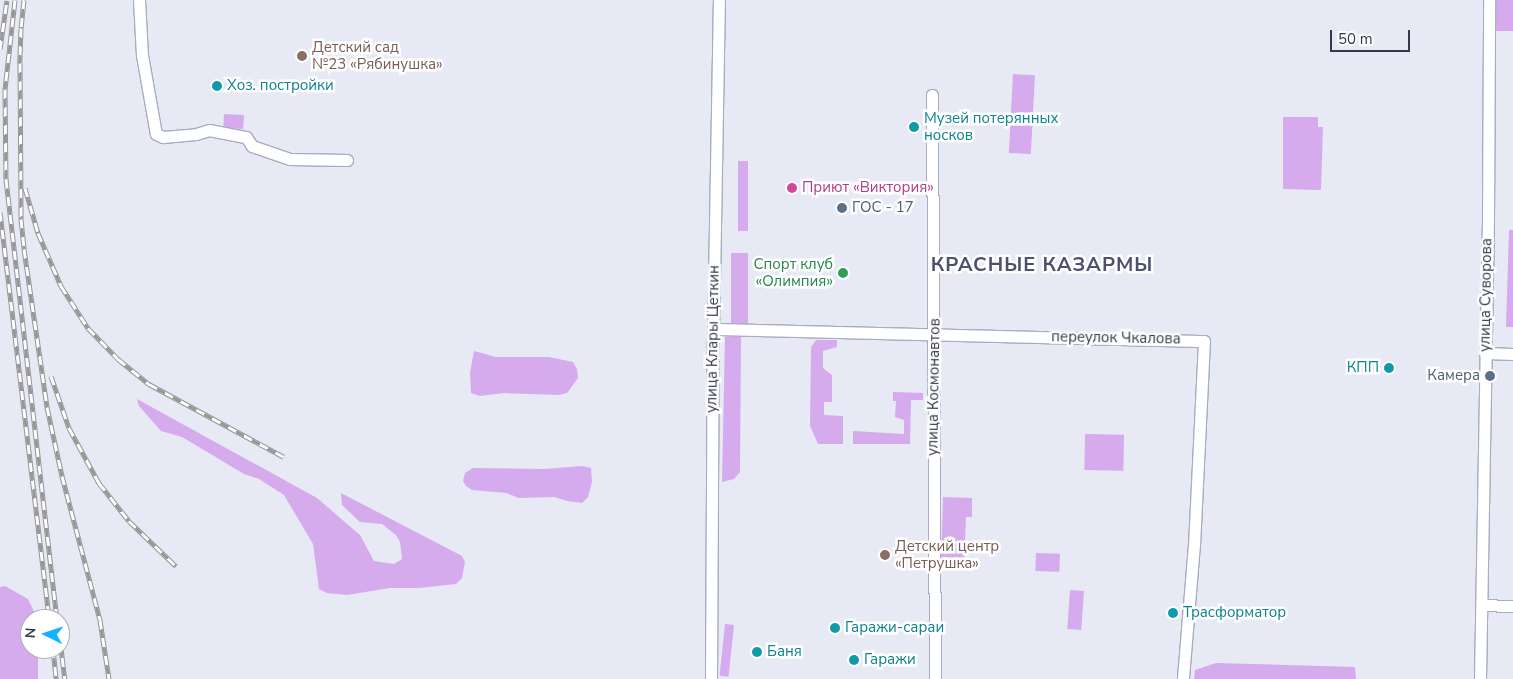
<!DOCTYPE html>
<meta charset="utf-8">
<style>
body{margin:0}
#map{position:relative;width:1513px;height:679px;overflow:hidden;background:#e7e9f5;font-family:"Nunito Sans",sans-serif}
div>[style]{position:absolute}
.green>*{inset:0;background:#d5abee;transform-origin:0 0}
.roads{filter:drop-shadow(1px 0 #a8acc2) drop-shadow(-1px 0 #a8acc2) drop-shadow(0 1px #a8acc2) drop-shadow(0 -1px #a8acc2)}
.street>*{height:11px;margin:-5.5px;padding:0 5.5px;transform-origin:5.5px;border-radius:5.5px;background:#fff}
.rail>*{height:5px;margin-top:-2.5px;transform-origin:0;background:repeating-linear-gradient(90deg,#fff 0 9px,#979797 0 18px);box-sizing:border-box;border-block:1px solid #979797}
.dots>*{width:14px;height:14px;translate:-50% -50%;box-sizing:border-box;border:2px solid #fff;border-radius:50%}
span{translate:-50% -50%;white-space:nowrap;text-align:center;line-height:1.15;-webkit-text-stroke:5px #fff;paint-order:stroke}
.education-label{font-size:15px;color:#785e54}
.left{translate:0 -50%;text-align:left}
.culture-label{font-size:15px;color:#0d838f}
.right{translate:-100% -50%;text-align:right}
.hotel-label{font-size:15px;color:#b23c85}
.service-label{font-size:15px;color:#4e5e75}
.leisure-label{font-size:15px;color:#27864d}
.street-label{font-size:15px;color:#353949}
.district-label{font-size:20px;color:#4b526d;font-weight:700;letter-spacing:1px}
.north{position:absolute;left:20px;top:609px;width:50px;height:50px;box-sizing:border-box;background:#fff;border:1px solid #aeb0b6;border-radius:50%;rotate:274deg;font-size:14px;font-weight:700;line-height:20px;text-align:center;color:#353949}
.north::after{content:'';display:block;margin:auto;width:18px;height:22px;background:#14b1ff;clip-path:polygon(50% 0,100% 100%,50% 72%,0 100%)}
.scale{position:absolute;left:1330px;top:30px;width:80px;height:22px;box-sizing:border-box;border:2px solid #353949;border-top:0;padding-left:6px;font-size:15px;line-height:18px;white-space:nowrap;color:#353949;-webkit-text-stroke:4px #fff;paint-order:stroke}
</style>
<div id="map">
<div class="green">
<div style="left:1496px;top:0;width:17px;height:31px"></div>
<div style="left:1013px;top:74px;width:22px;height:79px;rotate:3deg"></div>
<div style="left:224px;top:114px;width:20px;height:14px;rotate:3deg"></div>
<div style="clip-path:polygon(1283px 117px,1318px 117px,1318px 127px,1323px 127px,1321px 190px,1283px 189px)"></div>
<div style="left:738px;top:161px;width:10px;height:70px"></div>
<div style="clip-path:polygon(1509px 230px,1513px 230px,1513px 327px,1506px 327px)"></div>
<div style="left:731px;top:253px;width:17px;height:72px"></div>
<div style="clip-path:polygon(725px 337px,741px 337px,740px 472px,734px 479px,722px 482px)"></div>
<div style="clip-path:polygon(816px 340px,837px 340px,837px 347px,823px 351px,823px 368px,832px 375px,832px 402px,824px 402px,824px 415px,843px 416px,843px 444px,818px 444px,810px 426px,811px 347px)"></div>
<div style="clip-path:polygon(474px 351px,496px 357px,549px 357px,573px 362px,577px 369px,578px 378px,567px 393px,559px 395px,504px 393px,480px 396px,471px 393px,470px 373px)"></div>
<div style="clip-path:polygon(893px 392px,923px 393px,923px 400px,911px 400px,910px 444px,853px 444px,853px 431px,904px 434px,904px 420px,895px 417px,896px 401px,893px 401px)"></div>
<div style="clip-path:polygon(137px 399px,317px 498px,360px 535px,374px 561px,394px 564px,402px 559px,400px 542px,396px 535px,382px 524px,360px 522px,342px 505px,341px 493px,462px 556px,465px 562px,462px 578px,456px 584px,419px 588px,390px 588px,347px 595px,327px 593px,319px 589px,313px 544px,284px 495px,259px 479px,244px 474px,182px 437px,161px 431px,139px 406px)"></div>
<div style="left:1085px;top:434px;width:39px;height:36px;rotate:1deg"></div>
<div style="clip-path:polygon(582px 466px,591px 468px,592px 482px,588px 497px,582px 503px,567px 501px,554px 497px,519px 498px,506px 493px,472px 490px,466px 486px,463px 481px,465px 473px,473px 468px,545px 469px)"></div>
<div style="clip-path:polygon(943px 497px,972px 498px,972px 517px,966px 517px,964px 563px,941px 562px)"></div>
<div style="left:1036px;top:553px;width:24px;height:18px;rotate:2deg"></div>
<div style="clip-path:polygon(5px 586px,28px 599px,36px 616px,36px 619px,30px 619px,30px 649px,38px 649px,38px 679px,0 679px,0 587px)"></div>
<div style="left:1070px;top:590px;width:14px;height:39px;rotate:4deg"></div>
<div style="left:725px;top:624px;width:9px;height:52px;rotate:6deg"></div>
<div style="clip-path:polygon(1216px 663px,1355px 667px,1356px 679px,1194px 679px,1195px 670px)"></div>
</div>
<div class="roads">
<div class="street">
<div style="left:139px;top:0;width:55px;rotate:86.9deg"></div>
<div style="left:142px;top:55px;width:80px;rotate:80deg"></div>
<div style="left:156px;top:134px;width:8px;rotate:23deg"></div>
<div style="left:163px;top:137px;width:33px;rotate:-5deg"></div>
<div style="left:196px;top:134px;width:14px;rotate:-17deg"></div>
<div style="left:209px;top:130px;width:38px;rotate:11deg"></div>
<div style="left:246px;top:137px;width:11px;rotate:56deg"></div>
<div style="left:252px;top:146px;width:40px;rotate:18.9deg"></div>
<div style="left:290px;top:159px;width:57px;rotate:1deg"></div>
<div style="left:932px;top:95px;width:584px;rotate:89.71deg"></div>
<div style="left:713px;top:329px;width:491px;rotate:1.4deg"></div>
<div style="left:1204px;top:341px;width:203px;rotate:92.8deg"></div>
<div style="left:1194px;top:544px;width:135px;rotate:94.7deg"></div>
<div style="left:1485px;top:353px;width:28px;rotate:2deg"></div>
<div style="left:1482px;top:605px;width:31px;rotate:2deg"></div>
<div style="left:711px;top:679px;width:339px;rotate:-89.7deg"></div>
<div style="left:713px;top:340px;width:340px;rotate:-89deg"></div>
<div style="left:1480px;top:679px;width:460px;rotate:-89deg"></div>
<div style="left:1488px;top:219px;width:219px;rotate:-89.7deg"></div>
</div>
</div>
<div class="rail">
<div style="left:15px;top:0;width:90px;rotate:96.4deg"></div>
<div style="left:5px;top:89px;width:90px;rotate:89.4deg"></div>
<div style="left:6px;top:179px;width:443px;rotate:83.4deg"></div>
<div style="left:24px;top:0;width:28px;rotate:96deg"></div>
<div style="left:21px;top:28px;width:35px;rotate:92deg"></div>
<div style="left:20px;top:63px;width:156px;rotate:89.6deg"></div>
<div style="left:21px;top:219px;width:30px;rotate:84deg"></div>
<div style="left:24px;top:249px;width:160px;rotate:81.7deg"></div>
<div style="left:47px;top:407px;width:71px;rotate:77.7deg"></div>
<div style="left:62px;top:476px;width:149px;rotate:75.2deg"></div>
<div style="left:100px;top:620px;width:60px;rotate:81.3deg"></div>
<div style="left:0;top:49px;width:49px;rotate:-81.9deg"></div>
<div style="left:25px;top:188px;width:47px;rotate:73.9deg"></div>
<div style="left:38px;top:233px;width:58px;rotate:66.5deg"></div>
<div style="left:61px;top:286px;width:50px;rotate:57.3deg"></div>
<div style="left:88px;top:328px;width:43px;rotate:45.9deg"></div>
<div style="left:118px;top:359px;width:40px;rotate:39deg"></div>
<div style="left:149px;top:384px;width:153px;rotate:28.4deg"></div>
<div style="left:0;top:212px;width:410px;rotate:83.1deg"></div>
<div style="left:51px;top:376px;width:55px;rotate:70.9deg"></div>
<div style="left:69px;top:428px;width:63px;rotate:61.4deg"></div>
<div style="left:99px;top:483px;width:48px;rotate:51.7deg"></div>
<div style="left:129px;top:521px;width:65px;rotate:43.8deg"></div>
<div style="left:60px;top:640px;width:39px;rotate:83deg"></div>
<div style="left:53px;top:649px;width:30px;rotate:84deg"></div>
</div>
<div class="dots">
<div style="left:302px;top:56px;background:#8d6e63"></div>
<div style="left:217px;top:86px;background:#0f9aa8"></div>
<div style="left:914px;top:127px;background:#0f9aa8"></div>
<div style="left:792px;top:188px;background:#d1479c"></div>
<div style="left:842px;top:208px;background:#5c6f8a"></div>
<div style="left:843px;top:273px;background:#2e9e5b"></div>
<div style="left:1389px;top:368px;background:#0f9aa8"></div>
<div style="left:1490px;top:376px;background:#5c6f8a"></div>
<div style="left:885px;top:555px;background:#8d6e63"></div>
<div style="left:1173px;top:613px;background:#0f9aa8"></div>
<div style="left:835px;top:628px;background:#0f9aa8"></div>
<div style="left:757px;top:652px;background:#0f9aa8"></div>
<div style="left:854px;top:660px;background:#0f9aa8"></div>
</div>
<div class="education-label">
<span class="left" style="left:312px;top:56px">Детский сад<br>№23 «Рябинушка»</span>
<span class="left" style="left:895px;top:555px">Детский центр<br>«Петрушка»</span>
</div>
<div class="culture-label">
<span class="left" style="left:227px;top:86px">Хоз. постройки</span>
<span class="left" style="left:924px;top:127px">Музей потерянных<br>носков</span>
<span class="right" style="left:1379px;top:368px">КПП</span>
<span class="left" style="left:1183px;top:613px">Трасформатор</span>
<span class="left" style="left:845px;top:628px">Гаражи-сараи</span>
<span class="left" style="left:767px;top:652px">Баня</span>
<span class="left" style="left:864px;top:660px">Гаражи</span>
</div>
<div class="hotel-label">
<span class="left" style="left:802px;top:188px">Приют «Виктория»</span>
</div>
<div class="service-label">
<span class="left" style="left:852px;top:208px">ГОС - 17</span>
<span class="right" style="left:1480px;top:376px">Камера</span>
</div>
<div class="leisure-label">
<span class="right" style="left:833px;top:273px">Спорт клуб<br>«Олимпия»</span>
</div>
<div class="street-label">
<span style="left:1486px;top:295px;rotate:-89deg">улица Суворова</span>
<span style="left:1116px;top:338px;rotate:1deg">переулок Чкалова</span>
<span style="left:713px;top:339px;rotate:-89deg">улица Клары Цеткин</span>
<span style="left:934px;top:387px;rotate:-89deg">улица Космонавтов</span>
</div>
<div class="district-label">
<span style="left:1042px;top:264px">КРАСНЫЕ КАЗАРМЫ</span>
</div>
<div class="north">N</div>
<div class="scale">50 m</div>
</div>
